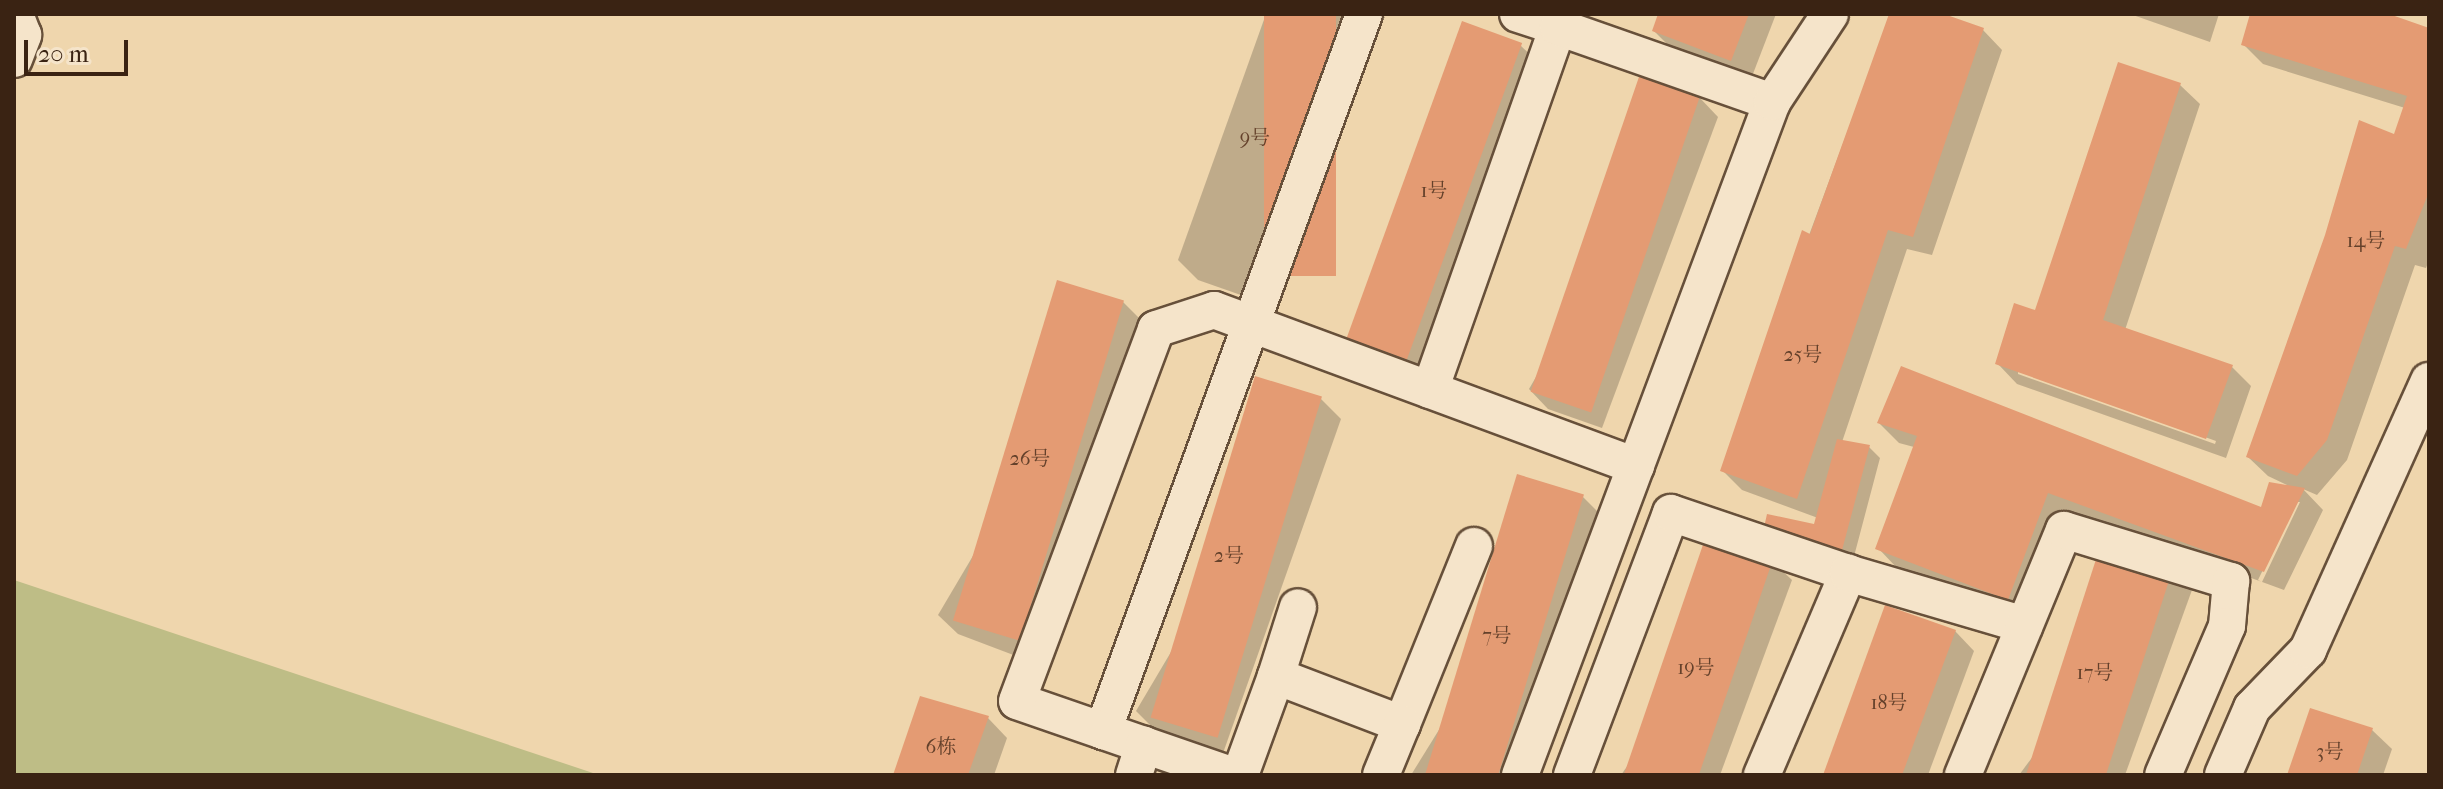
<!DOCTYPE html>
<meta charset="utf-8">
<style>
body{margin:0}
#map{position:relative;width:2443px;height:789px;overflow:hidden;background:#efd6ad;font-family:"IM FELL French Canon","Noto Serif SC",serif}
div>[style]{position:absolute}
.green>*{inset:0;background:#bebd86}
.shadow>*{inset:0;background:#0003}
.building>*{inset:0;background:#e49b73;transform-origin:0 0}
.roads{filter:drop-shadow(2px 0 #67503a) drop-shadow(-2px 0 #67503a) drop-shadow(0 2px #67503a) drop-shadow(0 -2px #67503a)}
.street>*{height:36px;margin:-18px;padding:0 18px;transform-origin:18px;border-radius:18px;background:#f5e4ca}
span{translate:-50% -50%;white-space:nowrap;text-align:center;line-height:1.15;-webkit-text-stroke:6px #f5e4ca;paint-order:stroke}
.number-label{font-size:20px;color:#64412b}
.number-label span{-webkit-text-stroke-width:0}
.frame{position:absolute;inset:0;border:16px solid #3a2313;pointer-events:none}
.scale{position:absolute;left:24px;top:40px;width:104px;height:36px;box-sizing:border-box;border:4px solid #3a2313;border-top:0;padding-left:10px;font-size:24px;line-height:28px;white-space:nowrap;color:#3a2313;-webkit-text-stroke:6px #f5e4ca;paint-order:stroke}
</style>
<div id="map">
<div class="green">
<div style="clip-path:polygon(14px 580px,599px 775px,14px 775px)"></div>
</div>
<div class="shadow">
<div style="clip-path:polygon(1266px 14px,1363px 14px,1258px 301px,1198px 280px,1178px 260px)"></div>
<div style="clip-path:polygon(1660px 14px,1776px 14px,1751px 79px,1674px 51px,1654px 31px)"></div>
<div style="clip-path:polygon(1891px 14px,1939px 14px,1983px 30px,2002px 50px,1932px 255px,1907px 249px,1842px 442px,1869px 447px,1880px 458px,1852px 564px,1816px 526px,1818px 518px,1742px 490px,1722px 470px)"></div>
<div style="clip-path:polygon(2130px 14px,2219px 14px,2210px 42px)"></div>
<div style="clip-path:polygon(evenodd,2252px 14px,2383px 14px,2429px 30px,2429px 260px,2426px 268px,2415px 265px,2347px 460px,2317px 495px,2303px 489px,2323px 510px,2284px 590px,2068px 511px,2027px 619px,1897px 568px,1878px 548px,1914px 447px,1899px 443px,1879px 423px,2262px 510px,2293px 488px,2268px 476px,2248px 457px,2395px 137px,2405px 108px,2263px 64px,2243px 44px,2252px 14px,2296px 502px,2300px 502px,2262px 582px,2258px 580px,2296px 502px)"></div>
<div style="clip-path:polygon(1520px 45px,1540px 64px,1424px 376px,1370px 357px,1350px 337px)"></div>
<div style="clip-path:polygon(evenodd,2180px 85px,2200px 104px,2125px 330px,2232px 367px,2251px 386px,2226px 458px,2017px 384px,1998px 364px,2037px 313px,2180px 85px,2018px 370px,2216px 441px,2215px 444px,2018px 374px,2018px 370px)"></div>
<div style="clip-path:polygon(1699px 97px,1718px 117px,1602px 428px,1548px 409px,1529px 389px)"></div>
<div style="clip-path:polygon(1123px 302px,1143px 322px,1024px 659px,958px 634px,938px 615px)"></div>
<div style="clip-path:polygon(1321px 399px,1341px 419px,1222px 756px,1156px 731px,1136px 711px)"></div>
<div style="clip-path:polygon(1583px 497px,1603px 517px,1512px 775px,1411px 775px)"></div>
<div style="clip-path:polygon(1772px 561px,1792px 580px,1720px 775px,1621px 775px)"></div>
<div style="clip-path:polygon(2172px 570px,2192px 590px,2125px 775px,2019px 775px)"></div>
<div style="clip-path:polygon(1955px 631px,1974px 651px,1928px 775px,1825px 775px)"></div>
<div style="clip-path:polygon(988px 718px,1007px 738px,994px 775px,895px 775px)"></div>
<div style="clip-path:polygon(2372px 730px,2392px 749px,2383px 775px,2289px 775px)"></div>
</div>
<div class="building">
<div style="left:1264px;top:14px;width:72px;height:262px"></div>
<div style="clip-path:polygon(1658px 14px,1749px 14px,1731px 61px,1652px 31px)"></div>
<div style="clip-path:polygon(1889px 14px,1944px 14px,1984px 28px,1913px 237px,1888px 230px,1797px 499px,1720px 471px,1802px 230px,1810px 234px)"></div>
<div style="clip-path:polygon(2250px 14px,2389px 14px,2429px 28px,2429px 192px,2406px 249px,2395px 246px,2327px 440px,2297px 476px,2246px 457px,2325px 235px,2359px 120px,2394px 134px,2407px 96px,2241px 45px)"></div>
<div style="left:1462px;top:21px;width:64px;height:337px;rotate:20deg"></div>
<div style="clip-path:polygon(2118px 62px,2181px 83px,2103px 320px,2233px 365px,2206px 439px,1995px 364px,2014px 303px,2035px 310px)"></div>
<div style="left:1640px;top:74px;width:64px;height:336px;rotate:19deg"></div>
<div style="left:1057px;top:280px;width:70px;height:356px;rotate:17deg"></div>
<div style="clip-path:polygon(1901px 366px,2261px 507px,2269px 482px,2305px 488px,2264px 572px,2048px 493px,2008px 600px,1875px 549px,1917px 436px,1877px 423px)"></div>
<div style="left:1255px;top:376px;width:70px;height:357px;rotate:17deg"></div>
<div style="clip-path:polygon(1837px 439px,1870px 445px,1841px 554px,1763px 532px,1767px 514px,1814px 524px)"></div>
<div style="left:1517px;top:474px;width:70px;height:320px;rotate:17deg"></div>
<div style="left:1706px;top:536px;width:71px;height:254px;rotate:19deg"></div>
<div style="left:2101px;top:544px;width:76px;height:246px;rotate:18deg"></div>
<div style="clip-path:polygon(1885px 605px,1956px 630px,1902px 775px,1823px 775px)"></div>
<div style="clip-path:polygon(920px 696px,989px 716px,968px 775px,893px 775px)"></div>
<div style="clip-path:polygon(2310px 708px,2373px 728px,2357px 775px,2287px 775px)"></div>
</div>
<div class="roads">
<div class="street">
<div style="left:1518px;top:14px;width:42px;rotate:18deg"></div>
<div style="left:14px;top:59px;width:26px;rotate:-69deg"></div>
<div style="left:23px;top:35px;width:22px;rotate:-111deg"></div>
<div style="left:1430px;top:390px;width:385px;rotate:-70.6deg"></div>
<div style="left:1558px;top:27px;width:227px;rotate:19.3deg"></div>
<div style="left:1276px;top:676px;width:72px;rotate:-72.3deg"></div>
<div style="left:1402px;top:724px;width:192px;rotate:-68deg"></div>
<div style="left:1103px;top:731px;width:763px;rotate:-70deg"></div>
<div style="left:1144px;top:745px;width:134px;rotate:-160.9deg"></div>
<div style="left:1017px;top:701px;width:397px;rotate:-69.5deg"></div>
<div style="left:1156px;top:329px;width:61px;rotate:-18.1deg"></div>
<div style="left:1214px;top:310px;width:450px;rotate:20.3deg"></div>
<div style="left:1134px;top:775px;width:32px;rotate:-72deg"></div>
<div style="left:1144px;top:745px;width:92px;rotate:19deg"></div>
<div style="left:1240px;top:775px;width:105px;rotate:-70deg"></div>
<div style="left:1276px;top:676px;width:135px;rotate:20.9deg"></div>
<div style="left:1402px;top:724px;width:55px;rotate:112.4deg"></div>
<div style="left:1520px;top:775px;width:719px;rotate:-69.47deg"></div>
<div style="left:1772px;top:102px;width:105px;rotate:-56.6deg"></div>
<div style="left:1572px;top:775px;width:280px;rotate:-69.3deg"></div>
<div style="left:1671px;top:513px;width:187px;rotate:18.7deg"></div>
<div style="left:1762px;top:775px;width:220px;rotate:-66.9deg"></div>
<div style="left:1848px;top:573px;width:184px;rotate:16.4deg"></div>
<div style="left:1963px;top:775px;width:265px;rotate:-67.6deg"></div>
<div style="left:2064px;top:530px;width:175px;rotate:17deg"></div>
<div style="left:2231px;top:581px;width:45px;rotate:95.1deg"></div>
<div style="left:2227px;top:626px;width:162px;rotate:113.2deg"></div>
<div style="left:2223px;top:775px;width:73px;rotate:-66.6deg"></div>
<div style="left:2252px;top:708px;width:81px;rotate:-46deg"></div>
<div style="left:2308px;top:650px;width:295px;rotate:-65.8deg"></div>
</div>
</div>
<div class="number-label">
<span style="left:1255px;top:137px">9号</span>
<span style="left:1434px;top:190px">1号</span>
<span style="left:2366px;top:240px">14号</span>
<span style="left:1803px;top:354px">25号</span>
<span style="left:1030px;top:458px">26号</span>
<span style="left:1229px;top:555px">2号</span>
<span style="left:1497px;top:635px">7号</span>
<span style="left:1696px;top:667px">19号</span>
<span style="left:2095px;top:672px">17号</span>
<span style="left:1889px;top:702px">18号</span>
<span style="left:941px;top:746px">6栋</span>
<span style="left:2330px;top:751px">3号</span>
</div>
<div class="frame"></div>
<div class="scale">20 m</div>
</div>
